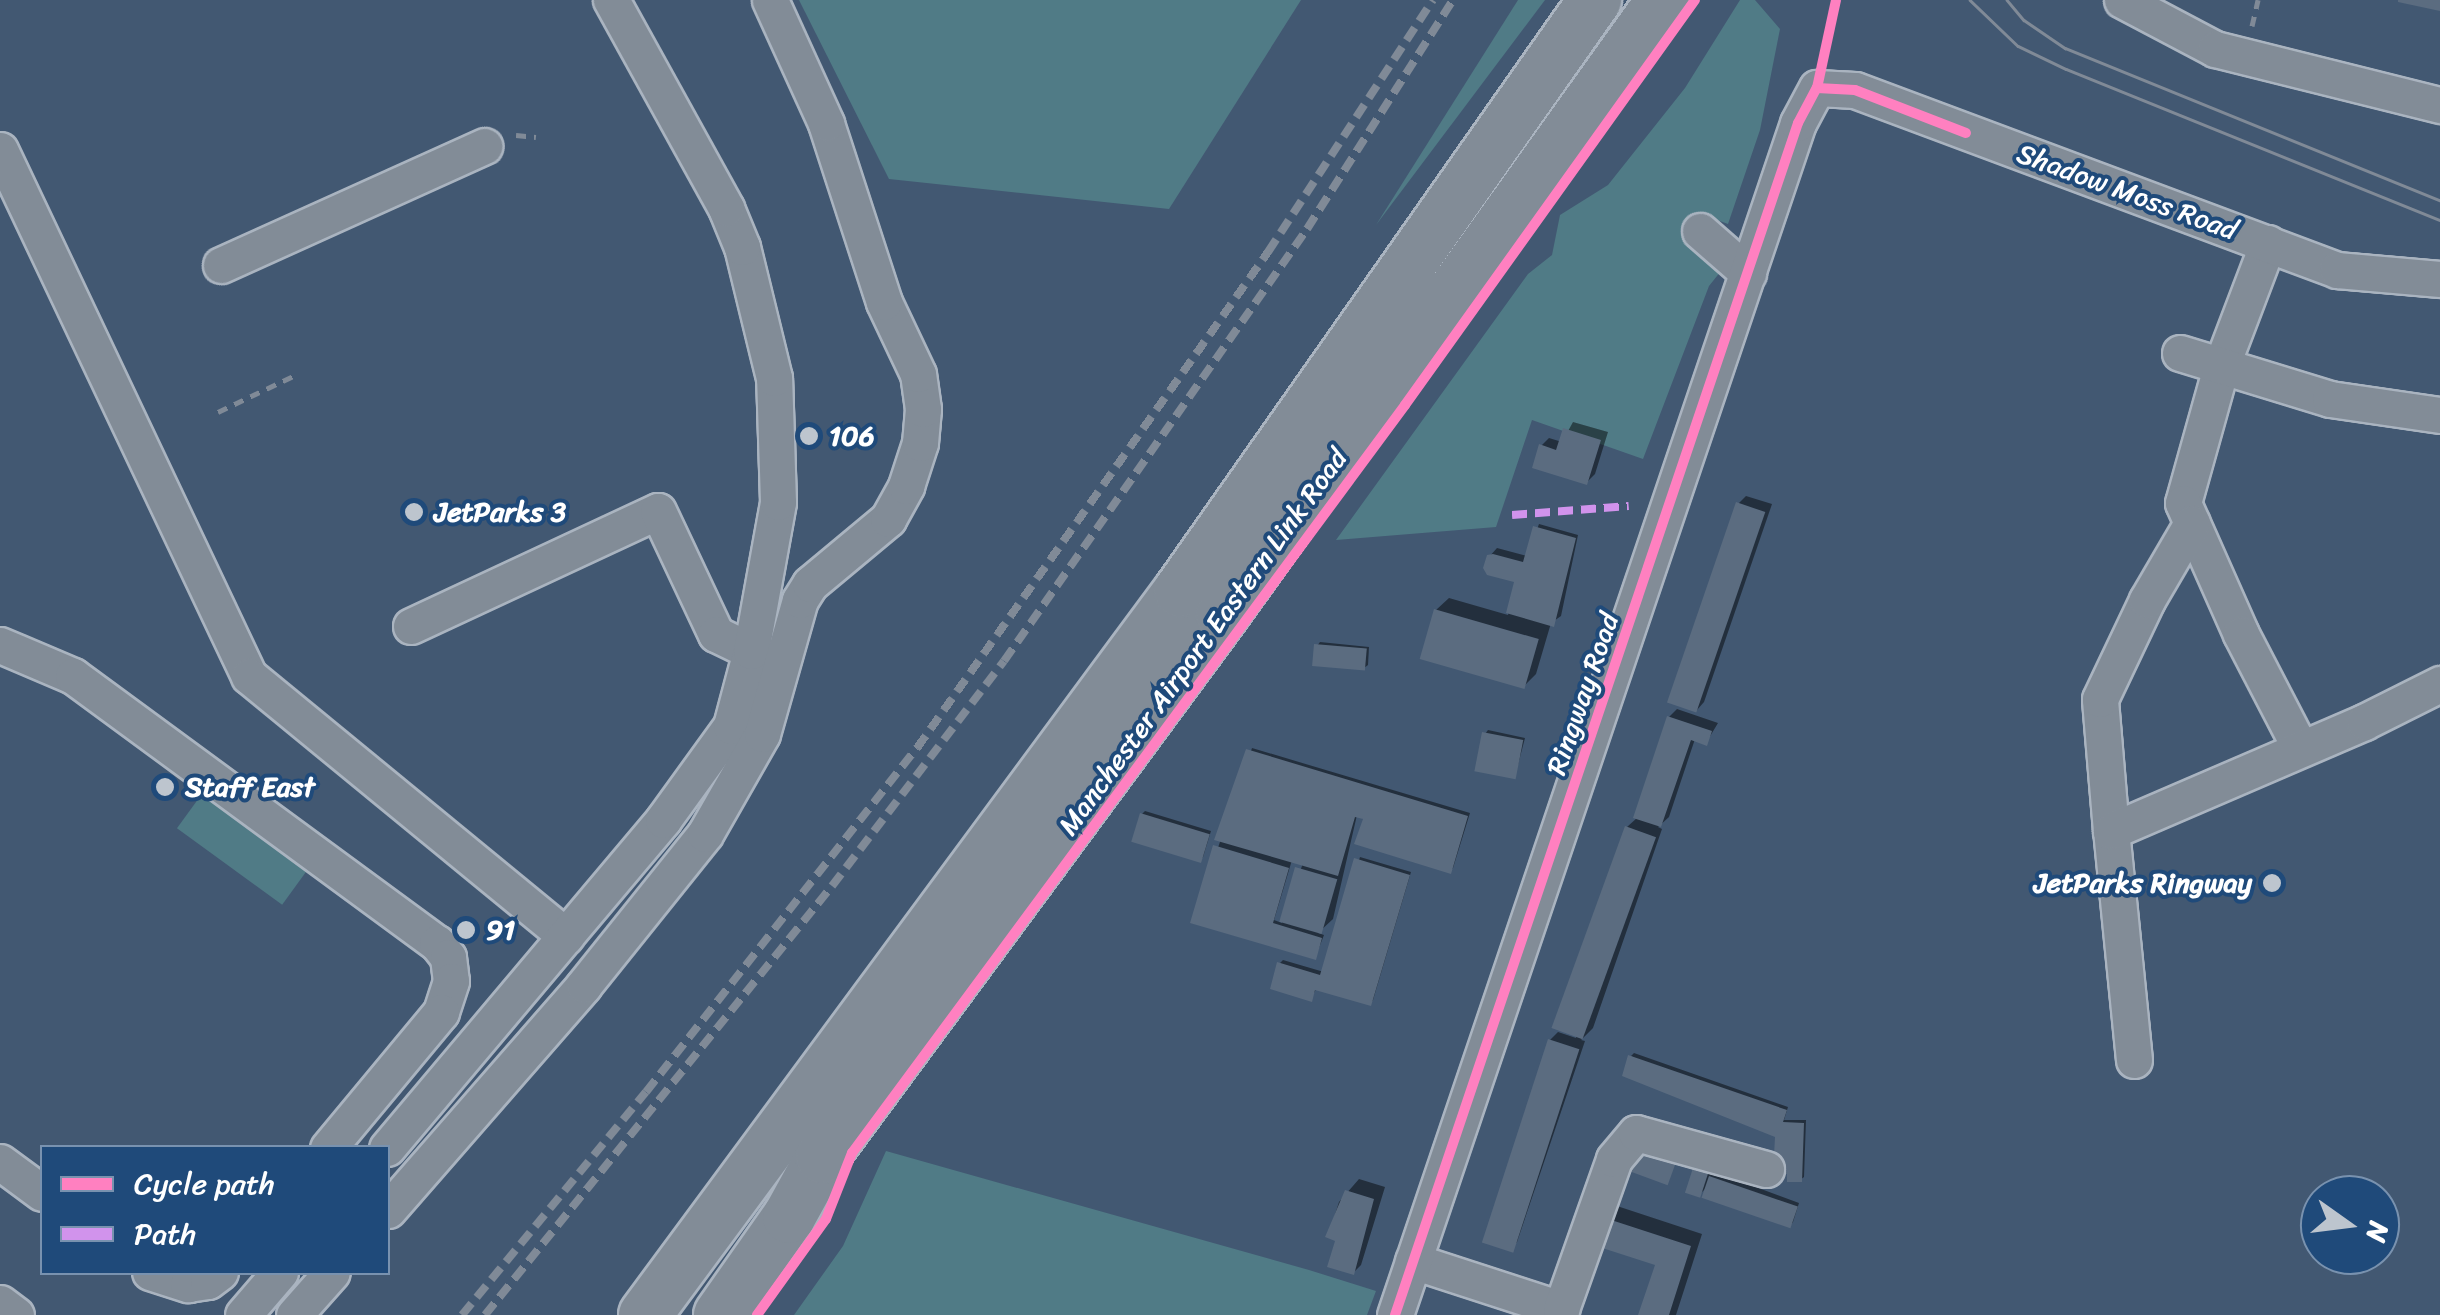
<!DOCTYPE html>
<style>
body{margin:0}
#map{position:relative;width:2440px;height:1315px;overflow:hidden;background:#425872;font-family:Sriracha,sans-serif}
div>[style]{position:absolute}
.green>*{inset:0;background:#507b86;transform-origin:0 0}
.shadow>*{inset:0;background:#0007}
.building>*{inset:0;background:#5b6c80;transform-origin:0 0}
.path>*{height:5px;margin-top:-2.5px;transform-origin:0;background:repeating-linear-gradient(90deg,#808a97 0 10px,transparent 0 18px)}
.roads{filter:drop-shadow(2px 0 #aab4c0) drop-shadow(-2px 0 #aab4c0) drop-shadow(0 2px #aab4c0) drop-shadow(0 -2px #aab4c0)}
.minor>*{height:35px;margin:-17.5px;padding:0 17.5px;transform-origin:17.5px;border-radius:17.5px;background:#828c97}
.highway>*{height:52px;margin:-26px;padding:0 26px;transform-origin:26px;border-radius:26px;background:#828c97}
.tram>*{height:2.5px;margin:-1.25px;padding:0 1.25px;transform-origin:1.25px;border-radius:1.25px;background:#808a97}
.rail>*{height:8px;margin-top:-4px;transform-origin:0;background:repeating-linear-gradient(90deg,#808a97 0 15px,transparent 0 23px)}
.quiet>*{height:8px;margin-top:-4px;transform-origin:0;background:repeating-linear-gradient(90deg,#d193ec 0 15px,transparent 0 23px)}
.cycleway>*{height:10px;margin:-5px;padding:0 5px;transform-origin:5px;border-radius:5px;background:#ff80c0}
.dots>*{width:28px;height:28px;translate:-50% -50%;box-sizing:border-box;border:5px solid #1f4a7a;border-radius:50%}
span{translate:-50% -50%;white-space:nowrap;text-align:center;line-height:1.15;-webkit-text-stroke:8px #1f4a7a;paint-order:stroke}
.street-label{font-size:28px;color:#fff}
.poi-label{font-size:28px;color:#fff;font-weight:700}
.left{translate:0 -50%;text-align:left}
.right{translate:-100% -50%;text-align:right}
.legend{position:absolute;left:40px;top:1145px;width:350px;height:130px;box-sizing:border-box;background:#1f4a7a;border:2px solid #7992af;margin:0;padding:12px 18px;list-style:none;font-size:30px;color:#fff}
.legend li{display:flex;align-items:center;gap:20px;height:50px}
.legend b{width:50px;border:2px solid #7992af}
.north{position:absolute;left:2300px;top:1175px;width:100px;height:100px;box-sizing:border-box;background:#1f4a7a;border:2px solid #7992af;border-radius:50%;rotate:104deg;font-size:28px;font-weight:700;line-height:40px;text-align:center;color:#fff}
.north::after{content:'';display:block;margin:auto;width:35px;height:45px;background:#bdc5ce;clip-path:polygon(50% 0,100% 100%,50% 72%,0 100%)}
</style>
<div id="map">
<div class="green">
<div style="clip-path:polygon(799px 0,1301px 0,1169px 209px,889px 179px)"></div>
<div style="clip-path:polygon(1518px 0,1545px 0,1376px 225px)"></div>
<div style="clip-path:polygon(1740px 0,1755px 0,1780px 29px,1760px 130px,1728px 224px,1709px 217px,1721px 271px,1709px 286px,1643px 459px,1532px 420px,1496px 527px,1336px 540px,1528px 274px,1552px 255px,1560px 215px,1608px 185px,1685px 88px)"></div>
<div style="left:204px;top:791px;width:130px;height:46px;rotate:36deg"></div>
<div style="clip-path:polygon(886px 1151px,1309px 1270px,1376px 1291px,1367px 1315px,794px 1315px,843px 1246px)"></div>
</div>
<div class="shadow">
<div style="clip-path:polygon(1573px 422px,1608px 432px,1595px 474px,1587px 482px,1541px 446px,1549px 438px,1562px 442px)"></div>
<div style="clip-path:polygon(1746px 496px,1772px 504px,1704px 702px,1697px 710px,1738px 504px)"></div>
<div style="clip-path:polygon(1539px 524px,1578px 535px,1561px 616px,1551px 623px,1536px 674px,1523px 687px,1436px 610px,1449px 598px,1508px 615px,1517px 580px,1489px 557px,1497px 548px,1527px 556px)"></div>
<div style="clip-path:polygon(1320px 642px,1369px 647px,1368px 665px,1364px 668px,1317px 646px)"></div>
<div style="clip-path:polygon(1677px 709px,1718px 723px,1706px 743px,1695px 739px,1669px 817px,1658px 827px,1662px 829px,1593px 1028px,1581px 1040px,1585px 1041px,1517px 1242px,1509px 1250px,1550px 1040px,1558px 1032px,1576px 1038px,1627px 827px,1638px 817px,1669px 717px)"></div>
<div style="clip-path:polygon(1488px 730px,1525px 738px,1515px 776px,1485px 734px)"></div>
<div style="clip-path:polygon(evenodd,1252px 748px,1470px 813px,1453px 868px,1450px 871px,1357px 815px,1333px 919px,1318px 933px,1324px 935px,1315px 958px,1193px 921px,1252px 748px,1292px 860px,1303px 863px,1282px 923px,1274px 920px,1292px 860px)"></div>
<div style="clip-path:polygon(1145px 811px,1211px 831px,1203px 857px,1200px 860px,1142px 814px)"></div>
<div style="clip-path:polygon(1360px 857px,1411px 872px,1373px 1000px,1370px 1003px,1317px 987px,1311px 999px,1280px 963px,1283px 960px,1324px 972px)"></div>
<div style="clip-path:polygon(1634px 1053px,1788px 1107px,1784px 1120px,1806px 1120px,1804px 1177px,1800px 1180px,1777px 1135px,1631px 1056px)"></div>
<div style="clip-path:polygon(1699px 1166px,1799px 1203px,1793px 1222px,1790px 1226px,1705px 1189px,1699px 1195px)"></div>
<div style="clip-path:polygon(1359px 1179px,1385px 1187px,1361px 1265px,1353px 1273px,1338px 1242px,1328px 1236px,1339px 1202px)"></div>
<div style="clip-path:polygon(1617px 1206px,1702px 1234px,1676px 1315px,1641px 1315px,1658px 1263px,1605px 1218px)"></div>
</div>
<div class="building">
<div style="clip-path:polygon(2398px 0,2440px 0,2440px 11px,2398px 2px)"></div>
<div style="clip-path:polygon(1563px 428px,1601px 440px,1587px 485px,1532px 468px,1539px 444px,1556px 450px)"></div>
<div style="left:1736px;top:502px;width:31px;height:212px;rotate:19deg"></div>
<div style="clip-path:polygon(1533px 526px,1576px 538px,1554px 627px,1506px 613px,1514px 582px,1487px 575px,1483px 568px,1487px 555px,1493px 554px,1523px 562px)"></div>
<div style="left:1434px;top:609px;width:109px;height:52px;rotate:16deg"></div>
<div style="left:1314px;top:644px;width:53px;height:22px;rotate:5deg"></div>
<div style="clip-path:polygon(1667px 716px,1712px 731px,1707px 746px,1691px 740px,1661px 827px,1633px 818px)"></div>
<div style="left:1482px;top:732px;width:42px;height:40px;rotate:11deg"></div>
<div style="clip-path:polygon(1246px 749px,1468px 816px,1451px 874px,1354px 844px,1363px 819px,1355px 817px,1338px 876px,1214px 840px)"></div>
<div style="left:1140px;top:813px;width:73px;height:30px;rotate:17deg"></div>
<div style="left:1625px;top:826px;width:33px;height:215px;rotate:20deg"></div>
<div style="clip-path:polygon(1213px 845px,1289px 868px,1273px 923px,1322px 938px,1316px 960px,1190px 923px)"></div>
<div style="clip-path:polygon(1354px 858px,1410px 875px,1371px 1006px,1315px 990px,1312px 1002px,1270px 989px,1277px 962px,1320px 975px)"></div>
<div style="left:1295px;top:867px;width:44px;height:57px;rotate:16deg"></div>
<div style="left:1548px;top:1039px;width:33px;height:214px;rotate:18deg"></div>
<div style="clip-path:polygon(1628px 1055px,1787px 1110px,1783px 1122px,1804px 1123px,1802px 1182px,1787px 1182px,1787px 1174px,1773px 1173px,1775px 1137px,1622px 1076px)"></div>
<div style="left:1628px;top:1142px;width:52px;height:27px;rotate:20deg"></div>
<div style="left:1693px;top:1168px;width:16px;height:26px;rotate:18deg"></div>
<div style="left:1709px;top:1176px;width:94px;height:23px;rotate:19deg"></div>
<div style="clip-path:polygon(1345px 1190px,1374px 1199px,1354px 1275px,1327px 1267px,1335px 1241px,1325px 1237px)"></div>
<div style="clip-path:polygon(1602px 1217px,1691px 1246px,1669px 1315px,1638px 1315px,1655px 1265px,1593px 1245px)"></div>
</div>
<div class="path">
<div style="left:2252px;top:26px;width:27px;rotate:-77deg"></div>
<div style="left:516px;top:135px;width:20px;rotate:6deg"></div>
<div style="left:218px;top:412px;width:83px;rotate:-25.6deg"></div>
</div>
<div class="roads">
<div class="minor">
<div style="left:2122px;top:0;width:105px;rotate:27.8deg"></div>
<div style="left:2215px;top:49px;width:232px;rotate:14deg"></div>
<div style="left:0;top:150px;width:582px;rotate:64.67deg"></div>
<div style="left:249px;top:676px;width:410px;rotate:39.4deg"></div>
<div style="left:1700px;top:231px;width:64px;rotate:41.2deg"></div>
<div style="left:2268px;top:243px;width:133px;rotate:110.8deg"></div>
<div style="left:2221px;top:367px;width:141px;rotate:105.6deg"></div>
<div style="left:2183px;top:503px;width:143px;rotate:66.1deg"></div>
<div style="left:2241px;top:634px;width:128px;rotate:62.6deg"></div>
<div style="left:221px;top:265px;width:289px;rotate:-24.3deg"></div>
<div style="left:2180px;top:353px;width:157px;rotate:17deg"></div>
<div style="left:2330px;top:399px;width:111px;rotate:8.3deg"></div>
<div style="left:411px;top:626px;width:272px;rotate:-25deg"></div>
<div style="left:658px;top:511px;width:136px;rotate:64.8deg"></div>
<div style="left:716px;top:634px;width:39px;rotate:26deg"></div>
<div style="left:0;top:645px;width:79px;rotate:23deg"></div>
<div style="left:73px;top:676px;width:451px;rotate:36.3deg"></div>
<div style="left:437px;top:943px;width:18px;rotate:52deg"></div>
<div style="left:448px;top:957px;width:24px;rotate:83deg"></div>
<div style="left:451px;top:981px;width:33px;rotate:108deg"></div>
<div style="left:441px;top:1012px;width:177px;rotate:129.7deg"></div>
<div style="left:2111px;top:831px;width:132px;rotate:-94.8deg"></div>
<div style="left:2100px;top:699px;width:110px;rotate:-64.6deg"></div>
<div style="left:2147px;top:600px;width:89px;rotate:-59.7deg"></div>
<div style="left:2134px;top:1060px;width:230px;rotate:-95.7deg"></div>
<div style="left:2111px;top:831px;width:275px;rotate:-23.3deg"></div>
<div style="left:2364px;top:722px;width:85px;rotate:-26.6deg"></div>
<div style="left:387px;top:1148px;width:429px;rotate:-49.9deg"></div>
<div style="left:663px;top:820px;width:116px;rotate:-54.1deg"></div>
<div style="left:731px;top:726px;width:78px;rotate:-75.1deg"></div>
<div style="left:751px;top:651px;width:151px;rotate:-79.7deg"></div>
<div style="left:778px;top:502px;width:124px;rotate:-91.8deg"></div>
<div style="left:774px;top:378px;width:135px;rotate:-103.7deg"></div>
<div style="left:742px;top:247px;width:42px;rotate:-112.3deg"></div>
<div style="left:726px;top:208px;width:238px;rotate:-118.9deg"></div>
<div style="left:0;top:1162px;width:52px;rotate:36.4deg"></div>
<div style="left:388px;top:1210px;width:298px;rotate:-48.9deg"></div>
<div style="left:584px;top:985px;width:193px;rotate:-51.3deg"></div>
<div style="left:705px;top:834px;width:115px;rotate:-60.3deg"></div>
<div style="left:762px;top:734px;width:139px;rotate:-74.2deg"></div>
<div style="left:800px;top:600px;width:19px;rotate:-58deg"></div>
<div style="left:810px;top:584px;width:102px;rotate:-39.8deg"></div>
<div style="left:888px;top:519px;width:38px;rotate:-61deg"></div>
<div style="left:906px;top:486px;width:45px;rotate:-72deg"></div>
<div style="left:920px;top:443px;width:34px;rotate:-85deg"></div>
<div style="left:923px;top:409px;width:35px;rotate:-98deg"></div>
<div style="left:918px;top:374px;width:80px;rotate:-115.3deg"></div>
<div style="left:884px;top:302px;width:188px;rotate:-108deg"></div>
<div style="left:826px;top:123px;width:135px;rotate:-114.5deg"></div>
<div style="left:1413px;top:1261px;width:156px;rotate:18deg"></div>
<div style="left:1561px;top:1309px;width:159px;rotate:-70.5deg"></div>
<div style="left:1614px;top:1159px;width:34px;rotate:-50deg"></div>
<div style="left:1636px;top:1133px;width:135px;rotate:15.5deg"></div>
<div style="left:150px;top:1272px;width:40px;rotate:18deg"></div>
<div style="left:188px;top:1284px;width:20px;rotate:-9deg"></div>
<div style="left:208px;top:1281px;width:15px;rotate:-37deg"></div>
<div style="left:0;top:1303px;width:20px;rotate:37deg"></div>
<div style="left:243px;top:1315px;width:57px;rotate:-49.3deg"></div>
<div style="left:294px;top:1315px;width:57px;rotate:-48.5deg"></div>
<div style="left:1395px;top:1315px;width:1258px;rotate:-71.32deg"></div>
<div style="left:1798px;top:123px;width:40px;rotate:-62deg"></div>
<div style="left:1817px;top:88px;width:38px;rotate:3deg"></div>
<div style="left:1855px;top:90px;width:515px;rotate:20.48deg"></div>
<div style="left:2337px;top:270px;width:103px;rotate:5deg"></div>
</div>
<div class="highway">
<div style="left:645px;top:1315px;width:900px;rotate:-53.54deg"></div>
<div style="left:1180px;top:591px;width:722px;rotate:-54.92deg"></div>
<div style="left:720px;top:1315px;width:120px;rotate:-54.9deg"></div>
<div style="left:789px;top:1217px;width:68px;rotate:-61.2deg"></div>
<div style="left:822px;top:1157px;width:674px;rotate:-53.57deg"></div>
<div style="left:1222px;top:615px;width:757px;rotate:-54.36deg"></div>
</div>
</div>
<div class="tram">
<div style="left:1970px;top:0;width:66px;rotate:43.8deg"></div>
<div style="left:2018px;top:46px;width:53px;rotate:25.6deg"></div>
<div style="left:2066px;top:69px;width:403px;rotate:22deg"></div>
<div style="left:2007px;top:0;width:26px;rotate:50deg"></div>
<div style="left:2024px;top:20px;width:50px;rotate:34.3deg"></div>
<div style="left:2065px;top:48px;width:405px;rotate:22.1deg"></div>
</div>
<div class="rail">
<div style="left:462px;top:1315px;width:289px;rotate:-50.5deg"></div>
<div style="left:646px;top:1092px;width:438px;rotate:-51.8deg"></div>
<div style="left:917px;top:748px;width:608px;rotate:-54.71deg"></div>
<div style="left:1268px;top:252px;width:301px;rotate:-56.8deg"></div>
<div style="left:485px;top:1315px;width:552px;rotate:-51.03deg"></div>
<div style="left:832px;top:886px;width:283px;rotate:-52.6deg"></div>
<div style="left:1004px;top:661px;width:528px;rotate:-54.95deg"></div>
<div style="left:1307px;top:229px;width:272px;rotate:-57.5deg"></div>
</div>
<div class="quiet">
<div style="left:1512px;top:515px;width:117px;rotate:-4.4deg"></div>
</div>
<div class="cycleway">
<div style="left:1817px;top:88px;width:38px;rotate:3deg"></div>
<div style="left:1855px;top:90px;width:119px;rotate:21.2deg"></div>
<div style="left:757px;top:1315px;width:118px;rotate:-54.3deg"></div>
<div style="left:826px;top:1219px;width:71px;rotate:-68.5deg"></div>
<div style="left:852px;top:1153px;width:930px;rotate:-53.52deg"></div>
<div style="left:1405px;top:405px;width:498px;rotate:-54.4deg"></div>
<div style="left:1395px;top:1315px;width:1258px;rotate:-71.32deg"></div>
<div style="left:1798px;top:123px;width:40px;rotate:-62deg"></div>
<div style="left:1817px;top:88px;width:90px;rotate:-77.8deg"></div>
</div>
<div class="dots">
<div style="left:809px;top:436px;background:#bdc5ce"></div>
<div style="left:414px;top:512px;background:#bdc5ce"></div>
<div style="left:165px;top:787px;background:#bdc5ce"></div>
<div style="left:2272px;top:883px;background:#bdc5ce"></div>
<div style="left:466px;top:930px;background:#bdc5ce"></div>
</div>
<div class="street-label">
<span style="left:2127px;top:192px;rotate:20deg">Shadow Moss Road</span>
<span style="left:1203px;top:642px;rotate:-54deg">Manchester Airport Eastern Link Road</span>
<span style="left:1583px;top:694px;rotate:-71deg">Ringway Road</span>
</div>
<div class="poi-label">
<span class="left" style="left:829px;top:436px">106</span>
<span class="left" style="left:434px;top:512px">JetParks 3</span>
<span class="left" style="left:185px;top:787px">Staff East</span>
<span class="right" style="left:2252px;top:883px">JetParks Ringway</span>
<span class="left" style="left:486px;top:930px">91</span>
</div>
<ul class="legend">
<li><b style="height:12px;background:#ff80c0"></b>Cycle path</li>
<li><b style="height:12px;background:#d193ec"></b>Path</li>
</ul>
<div class="north">N</div>
</div>
